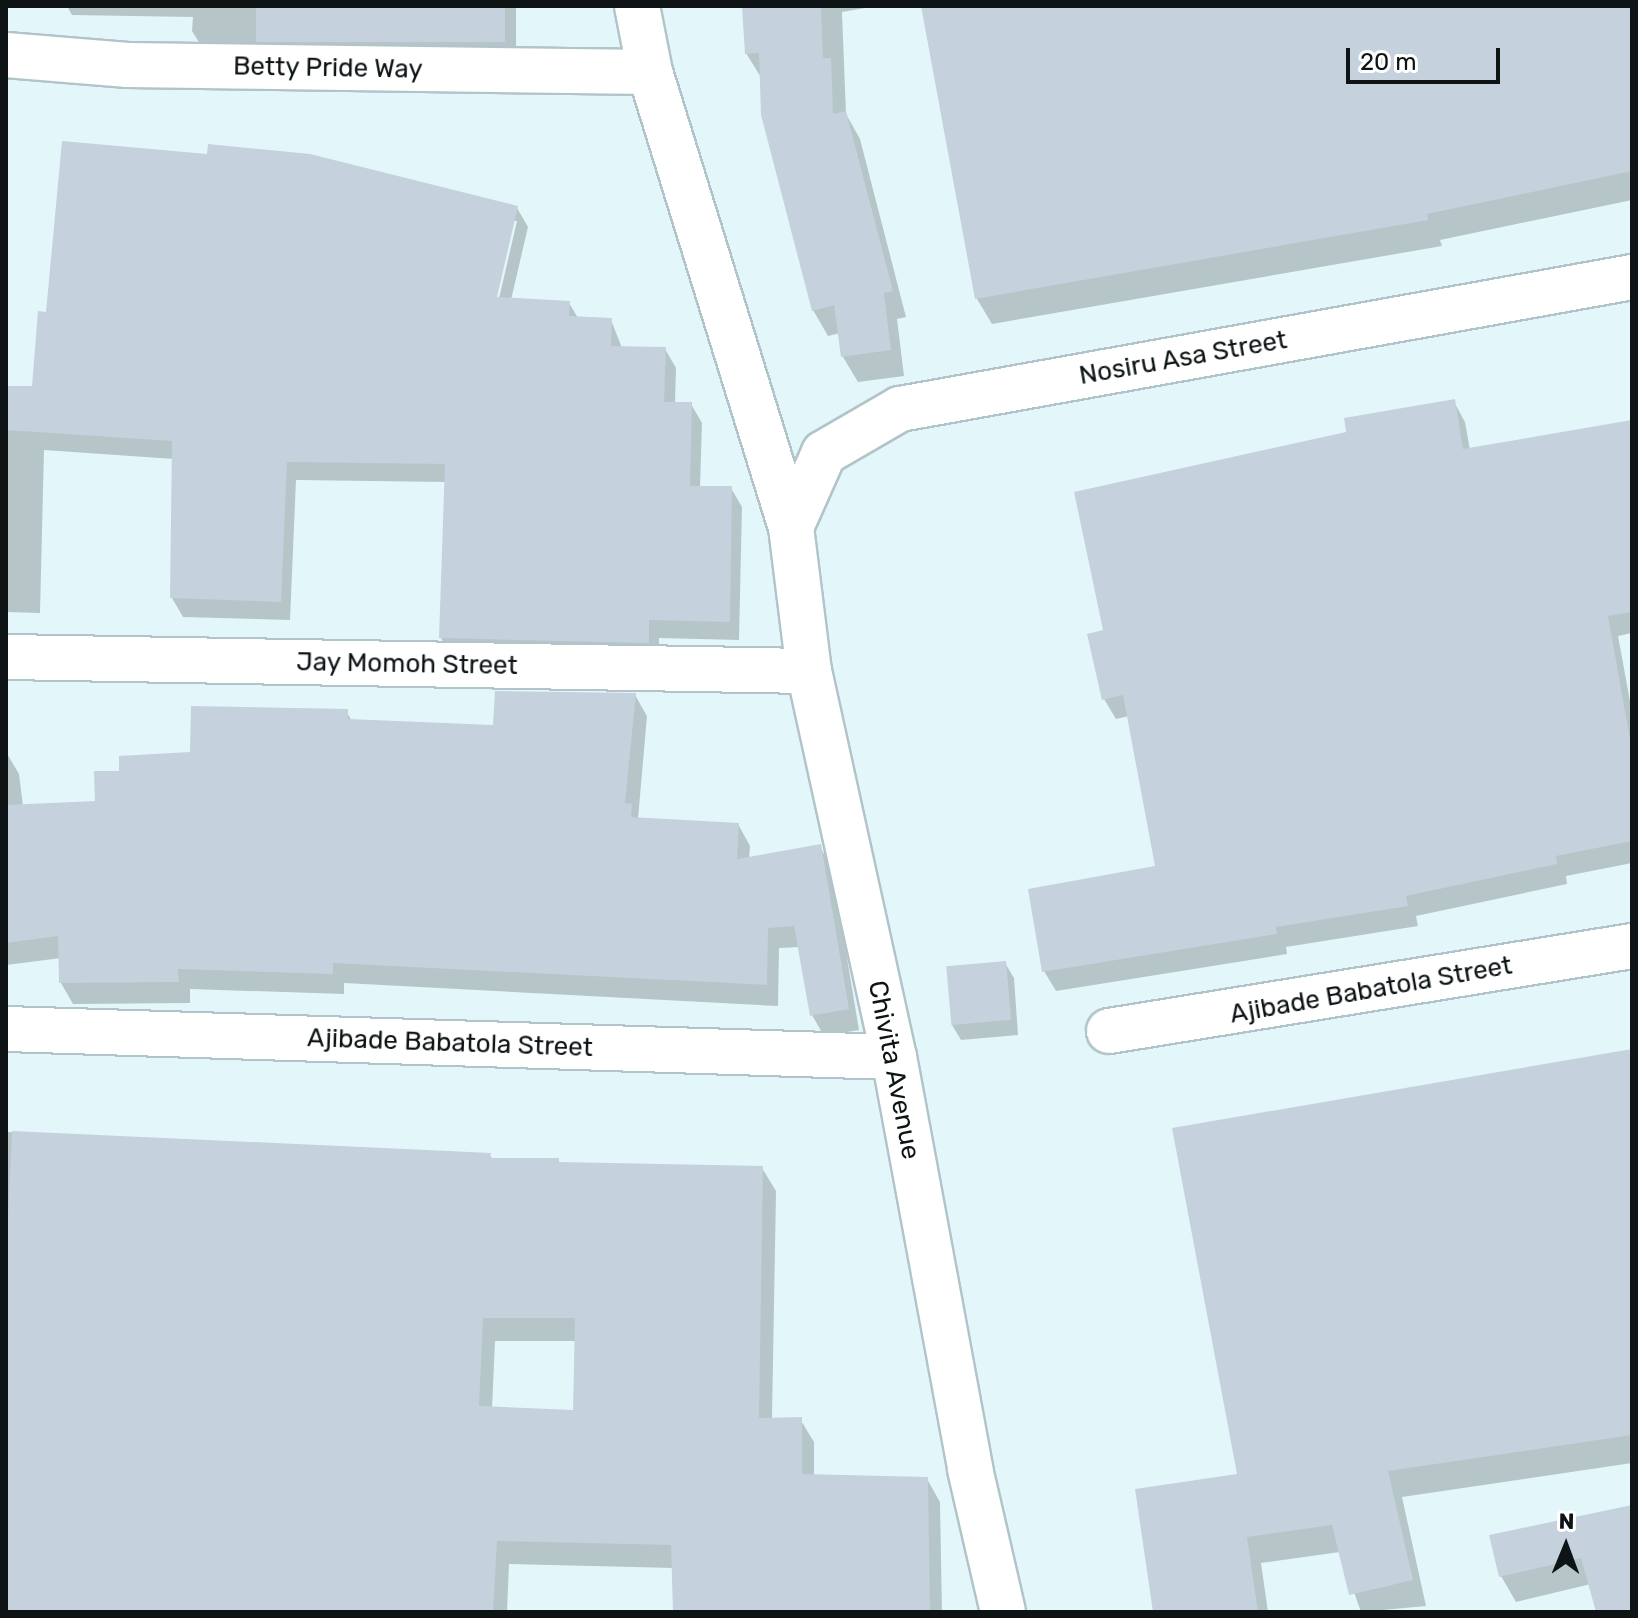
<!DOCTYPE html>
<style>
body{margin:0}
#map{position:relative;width:1638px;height:1618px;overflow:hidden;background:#e3f7fb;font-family:Rubik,sans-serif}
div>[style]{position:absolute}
.shadow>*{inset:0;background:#0003}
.building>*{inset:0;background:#c5d1dd;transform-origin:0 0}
.roads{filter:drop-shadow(2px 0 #b1c4c9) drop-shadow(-2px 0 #b1c4c9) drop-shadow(0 2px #b1c4c9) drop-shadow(0 -2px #b1c4c9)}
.minor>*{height:44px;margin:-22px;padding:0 22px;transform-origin:22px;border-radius:22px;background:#fff}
span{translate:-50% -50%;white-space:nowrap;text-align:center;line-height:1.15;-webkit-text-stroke:6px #fff;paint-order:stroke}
.street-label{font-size:26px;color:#0e1416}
.frame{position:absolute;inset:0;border:8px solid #0e1416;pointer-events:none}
.north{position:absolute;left:1526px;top:1506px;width:80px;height:80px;-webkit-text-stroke:6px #fff;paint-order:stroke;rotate:1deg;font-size:22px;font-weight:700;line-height:32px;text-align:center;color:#0e1416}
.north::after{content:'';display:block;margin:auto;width:28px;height:36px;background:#0e1416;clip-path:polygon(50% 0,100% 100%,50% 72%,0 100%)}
.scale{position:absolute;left:1346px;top:48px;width:154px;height:36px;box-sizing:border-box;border:4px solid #0e1416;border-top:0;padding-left:10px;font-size:24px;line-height:28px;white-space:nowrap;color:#0e1416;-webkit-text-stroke:6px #fff;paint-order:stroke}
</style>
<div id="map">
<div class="shadow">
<div style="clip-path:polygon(67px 6px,516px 6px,516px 66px,205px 52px,192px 31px,193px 17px,72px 15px)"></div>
<div style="clip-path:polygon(744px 6px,877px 6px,842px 12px,846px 114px,860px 139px,906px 317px,897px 319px,904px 376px,858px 382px,843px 357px,840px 333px,828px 336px,813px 310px,762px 79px,746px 53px)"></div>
<div style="clip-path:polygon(924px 6px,1632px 6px,1632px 200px,1440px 240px,1442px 246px,992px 324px,977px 299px)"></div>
<div style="clip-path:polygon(evenodd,517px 208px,528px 227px,511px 300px,569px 303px,578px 318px,611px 320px,622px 348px,665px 349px,676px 368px,675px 404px,691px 404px,702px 423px,700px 488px,731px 488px,742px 507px,739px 640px,659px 638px,659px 661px,452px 657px,441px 638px,447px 482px,296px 480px,290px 620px,183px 617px,172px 598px,174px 459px,44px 450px,40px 613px,6px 612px,6px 388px,34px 389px,48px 314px,517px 208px,513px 221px,517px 221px,497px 307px,493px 306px,513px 221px)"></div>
<div style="clip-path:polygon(1454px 402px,1465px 422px,1470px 450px,1632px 422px,1632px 633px,1618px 636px,1632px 712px,1632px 863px,1566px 876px,1567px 884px,1416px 916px,1418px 926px,1286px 947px,1287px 954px,1056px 991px,1044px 971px,1157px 867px,1129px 716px,1116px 719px,1104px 699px,1105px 632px,1349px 434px)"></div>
<div style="clip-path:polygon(635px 695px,647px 716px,638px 819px,738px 824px,750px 846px,749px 859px,820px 847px,832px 868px,859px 1030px,824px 1036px,812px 1015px,800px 947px,779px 948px,778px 1006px,344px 983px,344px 994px,190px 989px,190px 1003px,73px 1004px,61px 983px,61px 958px,6px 965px,6px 752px,19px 774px,23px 806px,97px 803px,122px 773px,346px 711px,352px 721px,494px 727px)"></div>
<div style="clip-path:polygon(1005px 963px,1014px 978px,1018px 1035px,961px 1040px,952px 1025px)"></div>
<div style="clip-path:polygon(1632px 1051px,1632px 1463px,1402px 1497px,1426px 1606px,1361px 1612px,1340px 1552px,1261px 1563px,1268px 1612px,1155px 1612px,1240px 1475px)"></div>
<div style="clip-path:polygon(evenodd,6px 1132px,489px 1154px,493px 1160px,558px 1160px,561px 1164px,762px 1168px,776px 1191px,772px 1419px,800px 1419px,814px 1442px,814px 1477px,927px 1479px,940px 1502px,942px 1612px,675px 1612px,674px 1568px,509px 1564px,507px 1612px,6px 1612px,6px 1132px,495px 1341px,577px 1341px,575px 1412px,492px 1409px,495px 1341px)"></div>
<div style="clip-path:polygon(1632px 1507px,1632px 1612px,1598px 1612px,1591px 1584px,1516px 1602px,1501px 1576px)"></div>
</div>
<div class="building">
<div style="left:256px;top:6px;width:249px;height:36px"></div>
<div style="clip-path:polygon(742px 6px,821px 6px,823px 58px,831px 58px,833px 114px,846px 111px,893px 291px,884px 293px,891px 350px,841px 357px,834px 305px,812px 311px,761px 115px,759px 53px,745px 54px)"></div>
<div style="clip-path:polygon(921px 6px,1632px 6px,1632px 171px,1427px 214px,1428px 220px,975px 299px)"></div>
<div style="clip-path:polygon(62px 141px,207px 154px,208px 144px,310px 154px,518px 206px,497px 297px,570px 301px,569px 316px,612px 318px,611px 346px,666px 347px,664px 402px,692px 402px,690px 486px,732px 486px,730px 622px,649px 620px,649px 643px,439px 638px,445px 464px,287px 462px,281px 602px,170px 598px,172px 441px,6px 430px,6px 386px,32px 386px,38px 311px,46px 312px)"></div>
<div style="clip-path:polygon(1455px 399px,1463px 449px,1632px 420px,1632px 612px,1608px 616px,1632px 750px,1632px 841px,1556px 856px,1557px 864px,1406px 896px,1408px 906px,1276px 927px,1277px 934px,1042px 972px,1028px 889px,1155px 866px,1123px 695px,1102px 700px,1087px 634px,1103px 630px,1074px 492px,1346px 432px,1344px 418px)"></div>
<div style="clip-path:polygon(495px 691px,636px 693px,625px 803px,632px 804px,631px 817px,739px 823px,737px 859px,821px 844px,849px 1009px,810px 1016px,794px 926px,768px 928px,767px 985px,333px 963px,333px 974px,178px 969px,179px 982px,59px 983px,58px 936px,6px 943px,6px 805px,95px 801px,94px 771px,119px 771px,119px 756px,190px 752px,191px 706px,348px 709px,348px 719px,493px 725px)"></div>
<div style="left:1006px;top:961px;width:59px;height:60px;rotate:85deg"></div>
<div style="clip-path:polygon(1632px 1049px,1632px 1435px,1388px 1471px,1413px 1580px,1349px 1595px,1332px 1525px,1247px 1537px,1258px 1612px,1153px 1612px,1135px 1489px,1237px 1474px,1172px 1128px)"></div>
<div style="clip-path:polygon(evenodd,12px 1131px,491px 1153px,490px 1158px,559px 1158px,559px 1162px,763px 1166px,759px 1418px,802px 1417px,802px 1474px,928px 1477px,930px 1612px,673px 1612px,671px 1545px,497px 1541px,493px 1612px,6px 1612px,6px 1257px,12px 1131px,483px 1318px,575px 1318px,573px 1410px,479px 1406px,483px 1318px)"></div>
<div style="clip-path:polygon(1632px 1505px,1632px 1612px,1596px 1612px,1581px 1558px,1499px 1577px,1489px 1535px)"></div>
</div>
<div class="roads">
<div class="minor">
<div style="left:637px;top:6px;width:67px;rotate:78.9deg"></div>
<div style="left:650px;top:72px;width:476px;rotate:72.8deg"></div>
<div style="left:791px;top:527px;width:145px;rotate:82.9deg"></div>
<div style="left:809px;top:671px;width:395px;rotate:77.6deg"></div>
<div style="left:894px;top:1057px;width:419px;rotate:79.5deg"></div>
<div style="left:970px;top:1469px;width:147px;rotate:77deg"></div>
<div style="left:6px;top:55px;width:122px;rotate:4.7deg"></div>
<div style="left:128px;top:65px;width:522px;rotate:0.77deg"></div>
<div style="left:791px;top:527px;width:81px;rotate:-66deg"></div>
<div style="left:824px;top:453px;width:88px;rotate:-30.1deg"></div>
<div style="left:900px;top:409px;width:744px;rotate:-10.22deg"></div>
<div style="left:6px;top:657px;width:803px;rotate:1deg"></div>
<div style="left:6px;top:1029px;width:888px;rotate:1.81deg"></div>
<div style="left:1109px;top:1031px;width:530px;rotate:-9.23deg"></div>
</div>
</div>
<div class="street-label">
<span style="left:328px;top:68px;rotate:1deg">Betty Pride Way</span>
<span style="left:1183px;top:358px;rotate:-10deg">Nosiru Asa Street</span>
<span style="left:407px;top:664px;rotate:1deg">Jay Momoh Street</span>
<span style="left:1371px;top:990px;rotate:-10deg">Ajibade Babatola Street</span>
<span style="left:450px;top:1043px;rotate:2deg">Ajibade Babatola Street</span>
<span style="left:894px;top:1070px;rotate:79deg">Chivita Avenue</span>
</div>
<div class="frame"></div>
<div class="north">N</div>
<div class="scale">20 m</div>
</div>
